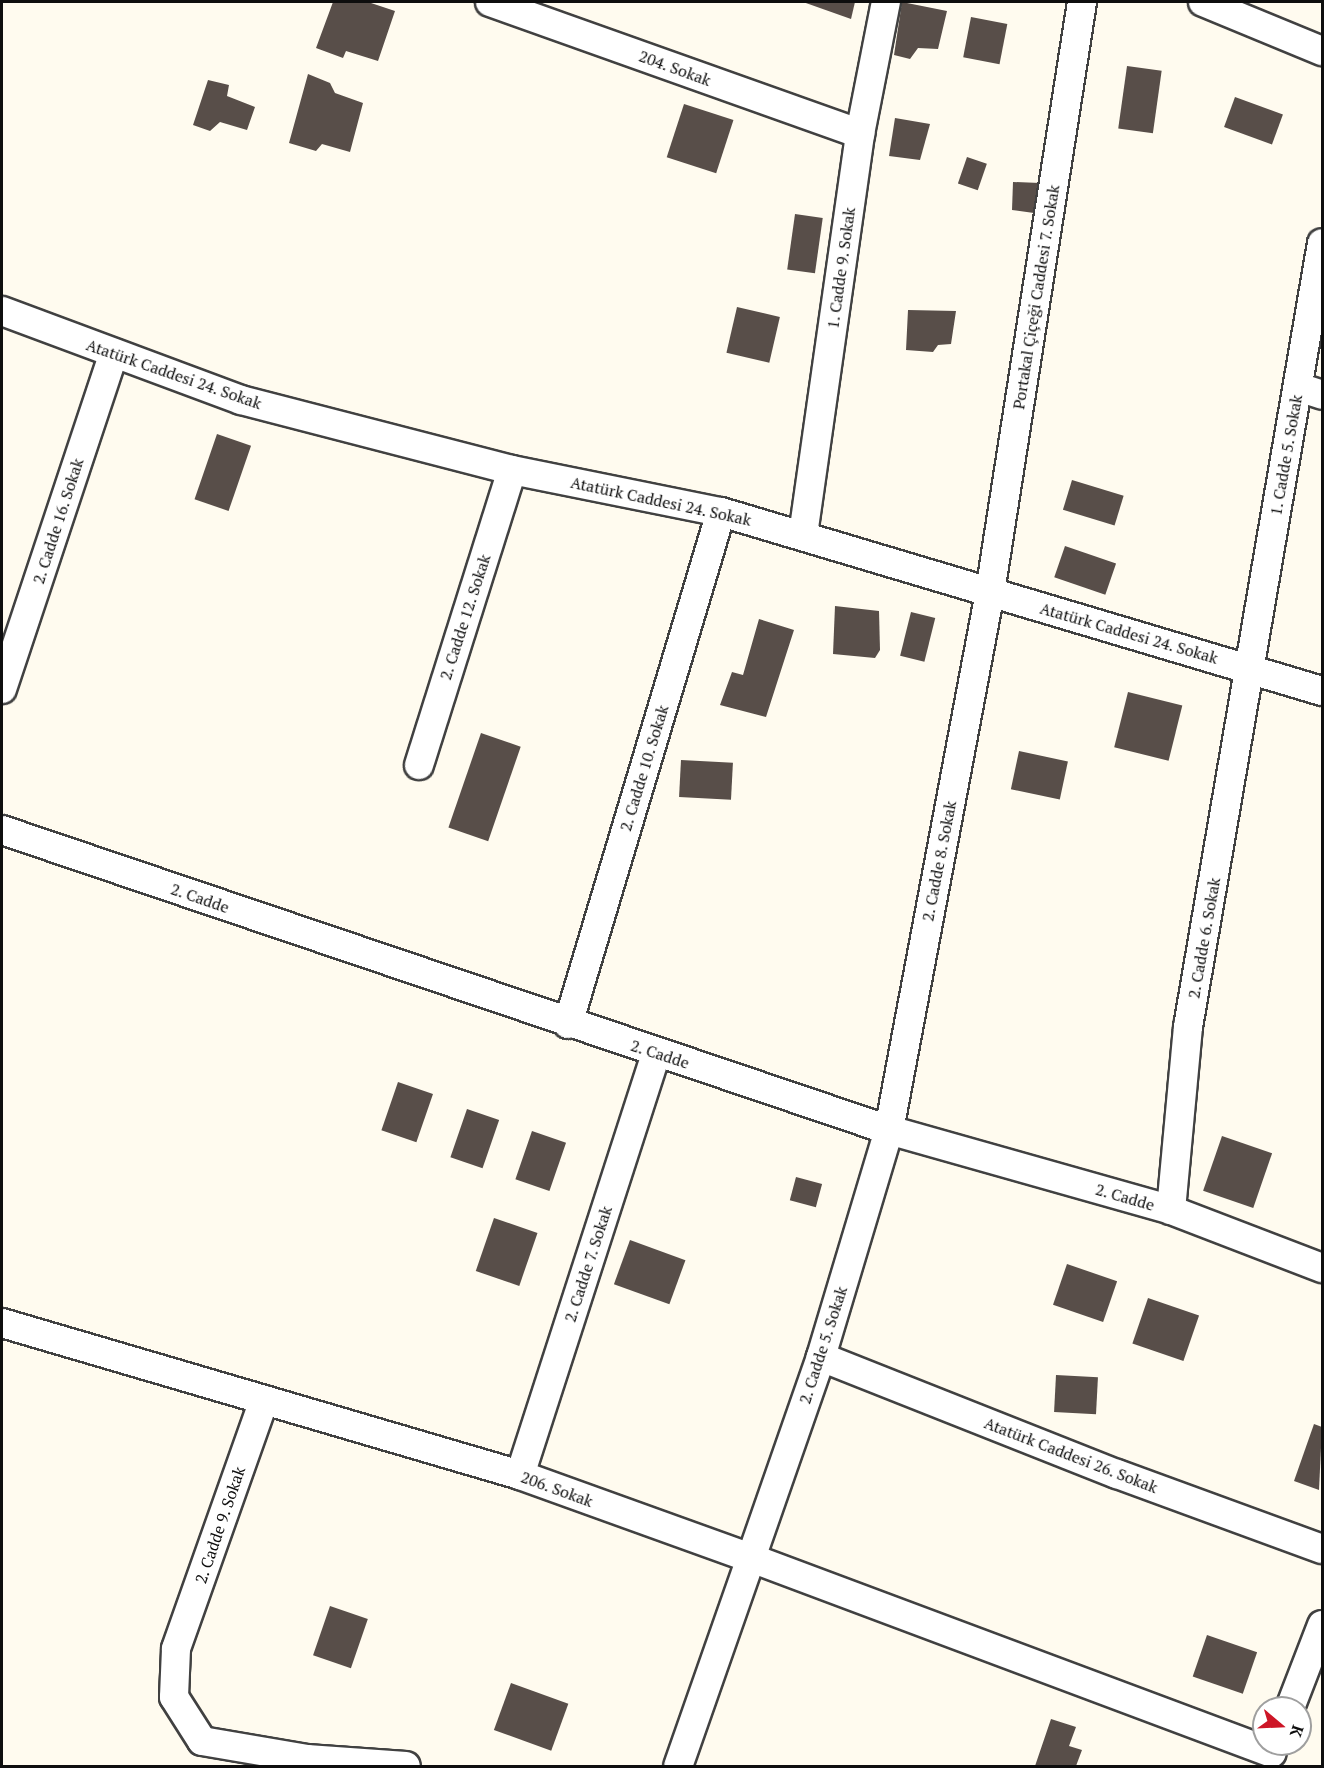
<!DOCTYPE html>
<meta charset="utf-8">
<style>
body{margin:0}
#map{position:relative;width:1324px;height:1768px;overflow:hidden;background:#fffbef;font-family:"PT Serif",serif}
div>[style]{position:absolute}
.building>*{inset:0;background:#584e49;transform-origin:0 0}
.roads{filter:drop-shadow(2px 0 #414141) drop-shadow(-2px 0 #414141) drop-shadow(0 2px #414141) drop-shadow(0 -2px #414141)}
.street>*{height:28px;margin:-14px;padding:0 14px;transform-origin:14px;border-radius:14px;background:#fff}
span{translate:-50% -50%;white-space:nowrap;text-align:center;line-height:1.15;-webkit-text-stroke:6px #fff;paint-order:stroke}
.street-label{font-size:16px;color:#0e0e0e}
.frame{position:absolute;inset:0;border:3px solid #0e0e0e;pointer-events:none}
.north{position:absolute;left:1252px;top:1696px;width:60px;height:60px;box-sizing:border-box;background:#fff;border:2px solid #9f9f9f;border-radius:50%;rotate:109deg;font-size:16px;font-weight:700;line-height:24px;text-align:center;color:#0e0e0e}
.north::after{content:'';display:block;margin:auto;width:21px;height:27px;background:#cd1627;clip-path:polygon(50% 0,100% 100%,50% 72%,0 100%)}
</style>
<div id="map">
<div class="building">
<div style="clip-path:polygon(333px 2px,368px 2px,395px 11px,378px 61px,346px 51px,343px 58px,316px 48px)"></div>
<div style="clip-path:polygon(803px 2px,855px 2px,851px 19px)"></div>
<div style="clip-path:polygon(902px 2px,947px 11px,938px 49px,918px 48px,910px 59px,894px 55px)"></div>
<div style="left:971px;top:17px;width:37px;height:41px;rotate:11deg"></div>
<div style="left:1127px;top:66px;width:35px;height:63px;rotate:8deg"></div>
<div style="clip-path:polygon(308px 74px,330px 83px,335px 93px,363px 103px,350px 152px,322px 144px,316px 151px,289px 143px)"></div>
<div style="clip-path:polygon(208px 80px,229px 85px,227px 96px,255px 107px,247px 130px,220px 122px,210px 131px,193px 125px)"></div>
<div style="left:1235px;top:97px;width:51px;height:32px;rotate:20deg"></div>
<div style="left:684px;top:104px;width:52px;height:56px;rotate:18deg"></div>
<div style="clip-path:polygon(895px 118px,930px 124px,920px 160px,889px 156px)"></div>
<div style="left:967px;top:157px;width:21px;height:28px;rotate:19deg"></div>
<div style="clip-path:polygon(1013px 182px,1040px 183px,1041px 202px,1034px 213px,1012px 210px)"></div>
<div style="left:795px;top:214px;width:28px;height:56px;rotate:8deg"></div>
<div style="left:737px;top:307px;width:44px;height:47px;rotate:13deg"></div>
<div style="clip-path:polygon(908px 310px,956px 311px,951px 344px,938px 345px,933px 352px,906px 350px)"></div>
<div style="left:217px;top:434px;width:36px;height:69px;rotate:19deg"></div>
<div style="left:1072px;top:480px;width:54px;height:31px;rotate:17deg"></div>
<div style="left:1065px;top:546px;width:54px;height:33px;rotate:19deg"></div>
<div style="clip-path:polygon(835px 606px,879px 611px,880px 650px,875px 658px,833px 654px)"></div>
<div style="left:911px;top:612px;width:25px;height:45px;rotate:14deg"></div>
<div style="clip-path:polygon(759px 619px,794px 630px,766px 717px,720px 705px,732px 672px,743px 675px)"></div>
<div style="left:1128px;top:692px;width:56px;height:57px;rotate:14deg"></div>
<div style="left:481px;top:733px;width:42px;height:100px;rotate:19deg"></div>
<div style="left:1019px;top:751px;width:50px;height:39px;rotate:12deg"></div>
<div style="left:681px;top:760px;width:52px;height:37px;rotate:3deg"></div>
<div style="left:398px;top:1082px;width:37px;height:51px;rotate:19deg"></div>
<div style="left:467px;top:1109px;width:34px;height:51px;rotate:19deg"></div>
<div style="left:532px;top:1131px;width:36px;height:51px;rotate:19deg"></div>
<div style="left:1222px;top:1136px;width:53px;height:58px;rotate:19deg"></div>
<div style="left:796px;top:1177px;width:27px;height:24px;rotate:15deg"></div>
<div style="left:494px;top:1218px;width:46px;height:56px;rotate:19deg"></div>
<div style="left:630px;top:1240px;width:59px;height:47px;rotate:20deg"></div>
<div style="left:1067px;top:1264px;width:53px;height:43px;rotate:19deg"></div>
<div style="left:1148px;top:1298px;width:54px;height:48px;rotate:19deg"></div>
<div style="left:1056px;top:1375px;width:42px;height:37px;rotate:3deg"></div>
<div style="clip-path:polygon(1314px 1424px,1322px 1427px,1319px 1490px,1294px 1481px)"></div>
<div style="left:330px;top:1606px;width:40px;height:52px;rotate:19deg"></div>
<div style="left:1207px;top:1635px;width:53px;height:44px;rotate:19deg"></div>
<div style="left:511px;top:1683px;width:61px;height:50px;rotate:20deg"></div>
<div style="clip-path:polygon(1051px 1719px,1076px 1727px,1069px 1746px,1082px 1750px,1076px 1766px,1035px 1766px)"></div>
</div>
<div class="roads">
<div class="street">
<div style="left:490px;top:2px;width:393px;rotate:19.6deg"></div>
<div style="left:1082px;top:2px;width:597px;rotate:98.86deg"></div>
<div style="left:990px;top:592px;width:547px;rotate:100.63deg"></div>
<div style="left:889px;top:1130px;width:237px;rotate:106.7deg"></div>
<div style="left:821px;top:1357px;width:213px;rotate:109.2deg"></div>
<div style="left:751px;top:1558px;width:556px;rotate:20.52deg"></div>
<div style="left:1203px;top:2px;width:129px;rotate:22.4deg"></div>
<div style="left:2px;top:311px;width:255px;rotate:20.4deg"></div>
<div style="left:241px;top:400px;width:280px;rotate:14.5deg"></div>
<div style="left:512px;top:470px;width:213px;rotate:11.4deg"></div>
<div style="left:721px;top:512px;width:627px;rotate:16.59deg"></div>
<div style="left:1298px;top:387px;width:25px;rotate:18deg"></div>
<div style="left:803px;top:535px;width:405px;rotate:-81.9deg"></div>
<div style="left:860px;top:134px;width:135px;rotate:-78.9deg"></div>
<div style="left:2px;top:689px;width:354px;rotate:-71.6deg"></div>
<div style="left:419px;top:765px;width:309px;rotate:-72.5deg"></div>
<div style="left:2px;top:830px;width:936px;rotate:18.69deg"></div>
<div style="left:889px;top:1130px;width:293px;rotate:15.8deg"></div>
<div style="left:1171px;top:1210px;width:162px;rotate:21deg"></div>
<div style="left:568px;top:1024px;width:534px;rotate:-73.36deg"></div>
<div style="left:1171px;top:1210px;width:184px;rotate:-84.7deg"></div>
<div style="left:1188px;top:1027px;width:795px;rotate:-80.3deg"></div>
<div style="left:2px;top:1323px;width:540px;rotate:16.35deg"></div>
<div style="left:520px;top:1475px;width:245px;rotate:19.8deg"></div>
<div style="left:751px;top:1558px;width:220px;rotate:109.3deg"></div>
<div style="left:821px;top:1357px;width:318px;rotate:21.6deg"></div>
<div style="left:1117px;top:1474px;width:218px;rotate:20.1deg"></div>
<div style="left:264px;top:1400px;width:264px;rotate:109.5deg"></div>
<div style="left:176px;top:1649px;width:48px;rotate:92.4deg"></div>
<div style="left:174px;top:1697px;width:52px;rotate:57.5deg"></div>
<div style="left:202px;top:1741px;width:107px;rotate:9.7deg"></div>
<div style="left:307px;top:1759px;width:99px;rotate:4deg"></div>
<div style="left:520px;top:1475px;width:443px;rotate:-72.1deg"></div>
<div style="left:1290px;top:1708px;width:89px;rotate:-68.9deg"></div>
</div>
</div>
<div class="street-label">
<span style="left:675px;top:68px;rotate:20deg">204. Sokak</span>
<span style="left:841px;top:268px;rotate:-82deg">1. Cadde 9. Sokak</span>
<span style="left:1036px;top:297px;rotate:-81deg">Portakal Çiçeği Caddesi 7. Sokak</span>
<span style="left:174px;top:374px;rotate:19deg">Atatürk Caddesi 24. Sokak</span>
<span style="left:1286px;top:455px;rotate:-80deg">1. Cadde 5. Sokak</span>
<span style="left:661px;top:501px;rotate:12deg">Atatürk Caddesi 24. Sokak</span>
<span style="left:58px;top:521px;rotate:-72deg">2. Cadde 16. Sokak</span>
<span style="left:465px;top:617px;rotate:-72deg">2. Cadde 12. Sokak</span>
<span style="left:1129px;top:633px;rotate:16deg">Atatürk Caddesi 24. Sokak</span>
<span style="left:644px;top:768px;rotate:-73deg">2. Cadde 10. Sokak</span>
<span style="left:939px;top:861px;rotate:-79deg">2. Cadde 8. Sokak</span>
<span style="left:200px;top:898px;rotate:19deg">2. Cadde</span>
<span style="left:1204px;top:938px;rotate:-80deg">2. Cadde 6. Sokak</span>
<span style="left:660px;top:1054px;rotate:18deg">2. Cadde</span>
<span style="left:1125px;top:1197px;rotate:16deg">2. Cadde</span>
<span style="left:588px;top:1264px;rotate:-72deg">2. Cadde 7. Sokak</span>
<span style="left:823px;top:1345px;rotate:-72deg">2. Cadde 5. Sokak</span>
<span style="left:1071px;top:1455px;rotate:21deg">Atatürk Caddesi 26. Sokak</span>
<span style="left:557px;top:1489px;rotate:20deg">206. Sokak</span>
<span style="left:220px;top:1525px;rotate:-71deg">2. Cadde 9. Sokak</span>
</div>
<div class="frame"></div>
<div class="north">K</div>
</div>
